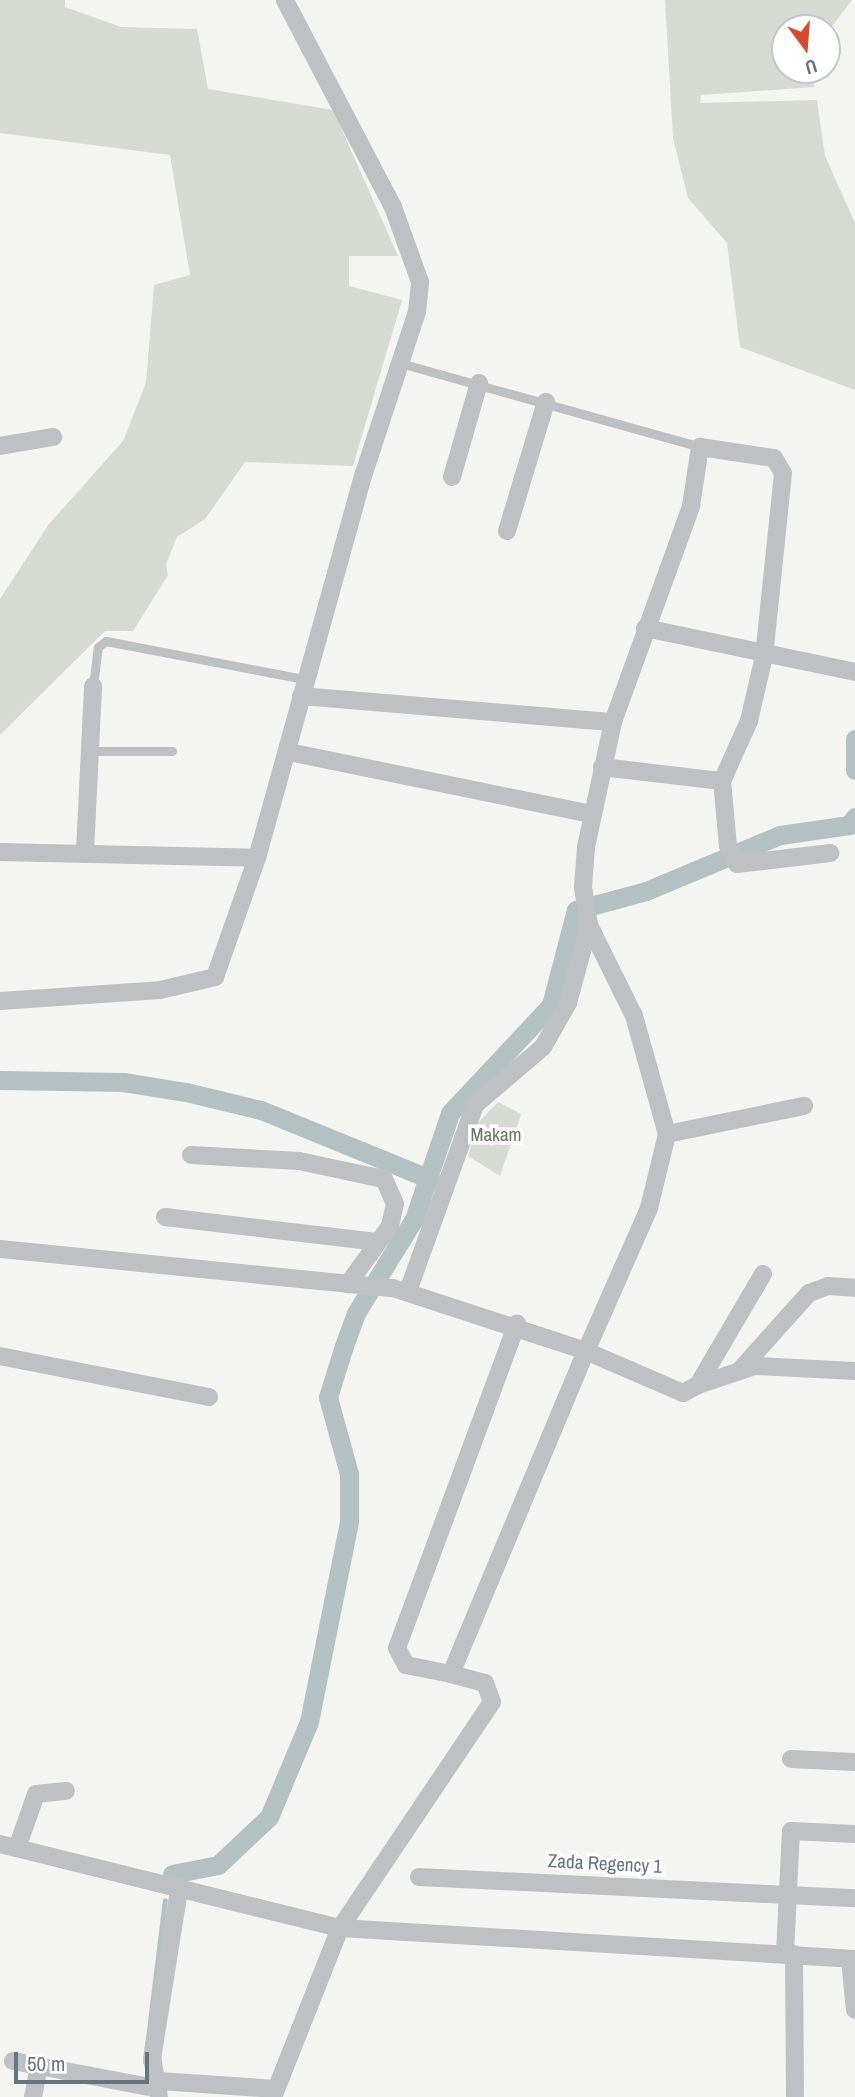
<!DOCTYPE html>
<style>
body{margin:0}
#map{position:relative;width:855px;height:2097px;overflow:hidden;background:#f4f4f0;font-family:"Archivo Narrow",sans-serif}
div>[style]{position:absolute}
.green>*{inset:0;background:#d5dad2}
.stream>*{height:5px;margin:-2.5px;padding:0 2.5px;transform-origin:2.5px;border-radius:2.5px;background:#b4c1c3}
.canal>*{height:19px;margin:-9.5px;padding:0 9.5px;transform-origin:9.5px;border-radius:9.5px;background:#b4c1c3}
.lane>*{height:9px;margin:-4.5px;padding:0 4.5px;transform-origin:4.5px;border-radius:4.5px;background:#bdc1c4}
.street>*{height:18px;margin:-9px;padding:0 9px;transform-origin:9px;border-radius:9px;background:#bdc1c4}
span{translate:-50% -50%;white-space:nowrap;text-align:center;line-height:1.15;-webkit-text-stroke:7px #fff;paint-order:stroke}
.park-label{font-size:19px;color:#687763}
.street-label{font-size:19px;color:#65757f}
.north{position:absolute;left:771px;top:14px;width:70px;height:70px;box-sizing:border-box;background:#fff;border:2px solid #c1c8cc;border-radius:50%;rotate:164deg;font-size:19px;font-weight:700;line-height:28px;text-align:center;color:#65757f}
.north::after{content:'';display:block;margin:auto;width:24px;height:32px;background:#d54b2f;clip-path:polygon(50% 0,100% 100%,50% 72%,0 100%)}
.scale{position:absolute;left:14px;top:2052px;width:135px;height:32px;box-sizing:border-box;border:4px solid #65757f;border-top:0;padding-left:9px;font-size:21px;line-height:24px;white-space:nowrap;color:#65757f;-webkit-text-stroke:5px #fff;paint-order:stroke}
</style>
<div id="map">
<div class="green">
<div style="clip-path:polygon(0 0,65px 0,65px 7px,121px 27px,197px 29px,208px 89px,333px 110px,398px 256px,349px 256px,349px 286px,402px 300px,353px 466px,245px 462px,205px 519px,177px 537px,166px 564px,168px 575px,133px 631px,105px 631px,0 735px,0 599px,49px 524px,123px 441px,146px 383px,154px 285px,190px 275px,170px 155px,0 133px)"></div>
<div style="clip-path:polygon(665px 0,852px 0,827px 33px,785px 28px,785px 70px,816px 70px,814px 87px,701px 95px,700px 103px,817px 100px,825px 156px,855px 223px,855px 390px,740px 347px,727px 243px,688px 198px,673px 138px)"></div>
<div style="clip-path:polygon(498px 1102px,521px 1114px,500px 1176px,468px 1156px,478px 1123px)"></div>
</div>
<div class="stream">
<div style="left:145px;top:2062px;width:163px;rotate:-83deg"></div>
</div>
<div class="canal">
<div style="left:855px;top:739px;width:31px;rotate:90deg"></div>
<div style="left:0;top:1080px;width:123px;rotate:0.9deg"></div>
<div style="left:123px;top:1082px;width:64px;rotate:9deg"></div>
<div style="left:186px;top:1092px;width:77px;rotate:13.5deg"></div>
<div style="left:261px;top:1110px;width:183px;rotate:22.2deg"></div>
<div style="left:172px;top:1874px;width:47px;rotate:-11.1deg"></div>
<div style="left:218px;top:1865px;width:70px;rotate:-43.3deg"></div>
<div style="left:269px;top:1817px;width:103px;rotate:-67.2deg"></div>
<div style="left:309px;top:1722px;width:205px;rotate:-78.7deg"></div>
<div style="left:349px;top:1521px;width:47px;rotate:-90deg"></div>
<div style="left:349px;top:1474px;width:80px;rotate:-105.3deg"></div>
<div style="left:328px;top:1397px;width:53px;rotate:-72.6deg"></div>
<div style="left:344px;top:1346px;width:35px;rotate:-70deg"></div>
<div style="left:356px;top:1313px;width:110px;rotate:-58.3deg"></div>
<div style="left:414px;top:1219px;width:112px;rotate:-71.2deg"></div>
<div style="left:450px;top:1113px;width:148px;rotate:-46.9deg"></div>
<div style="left:551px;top:1005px;width:98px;rotate:-75.3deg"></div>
<div style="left:576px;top:910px;width:73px;rotate:-15.2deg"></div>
<div style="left:646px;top:891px;width:145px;rotate:-22.7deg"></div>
<div style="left:780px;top:835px;width:70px;rotate:-8.2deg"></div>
<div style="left:849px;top:825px;width:10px;rotate:-53deg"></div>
</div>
<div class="lane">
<div style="left:400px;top:363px;width:312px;rotate:15.6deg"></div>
<div style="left:93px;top:686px;width:39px;rotate:-83deg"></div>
<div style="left:98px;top:647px;width:10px;rotate:-37deg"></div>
<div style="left:106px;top:641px;width:202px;rotate:10.9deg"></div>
<div style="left:90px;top:751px;width:82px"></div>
</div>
<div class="street">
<div style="left:0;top:446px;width:54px;rotate:-9.6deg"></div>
<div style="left:452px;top:477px;width:98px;rotate:-74deg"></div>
<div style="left:507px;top:531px;width:135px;rotate:-73.2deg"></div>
<div style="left:645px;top:628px;width:215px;rotate:11.8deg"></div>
<div style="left:301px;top:696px;width:313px;rotate:4.8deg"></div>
<div style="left:289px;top:752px;width:309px;rotate:11.6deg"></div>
<div style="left:602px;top:767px;width:121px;rotate:6.7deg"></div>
<div style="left:85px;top:851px;width:165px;rotate:-87.2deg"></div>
<div style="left:0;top:852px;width:257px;rotate:1.3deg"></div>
<div style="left:0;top:1001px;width:160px;rotate:-3.9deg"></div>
<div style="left:160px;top:990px;width:57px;rotate:-13.3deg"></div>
<div style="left:215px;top:977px;width:126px;rotate:-70.6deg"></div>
<div style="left:257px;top:858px;width:396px;rotate:-74.5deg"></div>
<div style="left:363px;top:476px;width:173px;rotate:-71.8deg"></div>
<div style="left:417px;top:312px;width:30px;rotate:-84deg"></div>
<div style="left:420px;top:282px;width:80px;rotate:-109.8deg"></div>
<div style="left:393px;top:207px;width:233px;rotate:-117.6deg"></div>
<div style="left:667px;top:1134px;width:140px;rotate:-11.6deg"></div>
<div style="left:191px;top:1155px;width:108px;rotate:3.2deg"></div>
<div style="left:299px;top:1161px;width:87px;rotate:12deg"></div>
<div style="left:384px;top:1179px;width:27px;rotate:66deg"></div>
<div style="left:395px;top:1204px;width:23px;rotate:103deg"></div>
<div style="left:390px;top:1226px;width:72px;rotate:125.9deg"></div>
<div style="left:165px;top:1217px;width:213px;rotate:6.7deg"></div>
<div style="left:0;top:1249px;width:395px;rotate:5.7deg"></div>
<div style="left:393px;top:1288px;width:203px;rotate:18.1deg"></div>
<div style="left:586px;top:1351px;width:350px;rotate:112.7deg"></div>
<div style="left:451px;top:1674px;width:35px;rotate:15deg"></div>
<div style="left:485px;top:1683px;width:20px;rotate:70deg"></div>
<div style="left:492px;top:1702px;width:272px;rotate:123.9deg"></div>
<div style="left:340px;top:1928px;width:182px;rotate:111.6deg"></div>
<div style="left:763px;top:1274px;width:129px;rotate:120.4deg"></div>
<div style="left:698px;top:1385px;width:17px;rotate:152deg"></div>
<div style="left:683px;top:1393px;width:106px;rotate:-156.6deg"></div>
<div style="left:586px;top:1351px;width:156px;rotate:-66.2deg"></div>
<div style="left:649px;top:1208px;width:76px;rotate:-76.3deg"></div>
<div style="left:667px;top:1134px;width:123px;rotate:-105.6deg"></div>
<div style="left:634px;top:1016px;width:102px;rotate:-116.3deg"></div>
<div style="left:589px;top:925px;width:38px;rotate:-99deg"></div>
<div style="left:583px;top:887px;width:40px;rotate:-85.7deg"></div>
<div style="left:586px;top:847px;width:128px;rotate:-77.8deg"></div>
<div style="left:613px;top:722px;width:230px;rotate:-70.1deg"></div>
<div style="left:691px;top:506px;width:60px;rotate:-81.3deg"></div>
<div style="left:700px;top:447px;width:75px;rotate:8.5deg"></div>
<div style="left:774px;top:458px;width:17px;rotate:59deg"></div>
<div style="left:783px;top:473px;width:184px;rotate:95.9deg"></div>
<div style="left:764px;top:656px;width:67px;rotate:103deg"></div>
<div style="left:749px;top:721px;width:66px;rotate:114.2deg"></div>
<div style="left:722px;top:781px;width:65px;rotate:84.7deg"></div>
<div style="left:728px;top:846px;width:20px;rotate:63deg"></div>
<div style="left:737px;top:864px;width:94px;rotate:-6.7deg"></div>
<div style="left:408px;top:1291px;width:198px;rotate:-70.2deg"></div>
<div style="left:475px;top:1105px;width:89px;rotate:-40.5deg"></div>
<div style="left:543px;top:1047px;width:51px;rotate:-60.4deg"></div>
<div style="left:568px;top:1003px;width:81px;rotate:-74.9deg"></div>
<div style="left:0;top:1356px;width:213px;rotate:11.1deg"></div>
<div style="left:741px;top:1369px;width:102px;rotate:-48.2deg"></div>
<div style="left:809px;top:1293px;width:20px;rotate:-20deg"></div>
<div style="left:828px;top:1286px;width:27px;rotate:4deg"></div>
<div style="left:698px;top:1385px;width:60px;rotate:-18.4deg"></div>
<div style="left:755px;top:1366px;width:100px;rotate:2.9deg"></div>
<div style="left:451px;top:1674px;width:46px;rotate:-168.7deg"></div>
<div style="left:406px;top:1665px;width:19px;rotate:-118deg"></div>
<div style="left:397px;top:1648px;width:346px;rotate:-69.7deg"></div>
<div style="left:791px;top:1759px;width:64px;rotate:2.7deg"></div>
<div style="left:0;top:1844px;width:350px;rotate:13.9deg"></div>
<div style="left:340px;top:1928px;width:516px;rotate:3.44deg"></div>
<div style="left:17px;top:1848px;width:57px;rotate:-70.6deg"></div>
<div style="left:36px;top:1794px;width:30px;rotate:-6deg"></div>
<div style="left:419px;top:1877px;width:437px;rotate:2.8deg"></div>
<div style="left:785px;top:1953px;width:122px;rotate:-87.2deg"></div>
<div style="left:791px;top:1831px;width:64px;rotate:2.7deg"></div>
<div style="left:794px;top:1954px;width:143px;rotate:89.6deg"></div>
<div style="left:850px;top:1959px;width:51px;rotate:84.4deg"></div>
<div style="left:13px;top:2061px;width:138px;rotate:10.8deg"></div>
<div style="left:159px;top:2081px;width:116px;rotate:3.9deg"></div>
<div style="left:33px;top:2097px;width:33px;rotate:-79deg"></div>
<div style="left:159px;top:2097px;width:39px;rotate:-100deg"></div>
<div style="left:152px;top:2059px;width:171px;rotate:-80.9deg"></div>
</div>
<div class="park-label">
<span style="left:496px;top:1135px">Makam</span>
</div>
<div class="street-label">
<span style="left:605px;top:1864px;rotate:3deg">Zada Regency 1</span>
</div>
<div class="north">U</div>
<div class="scale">50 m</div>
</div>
